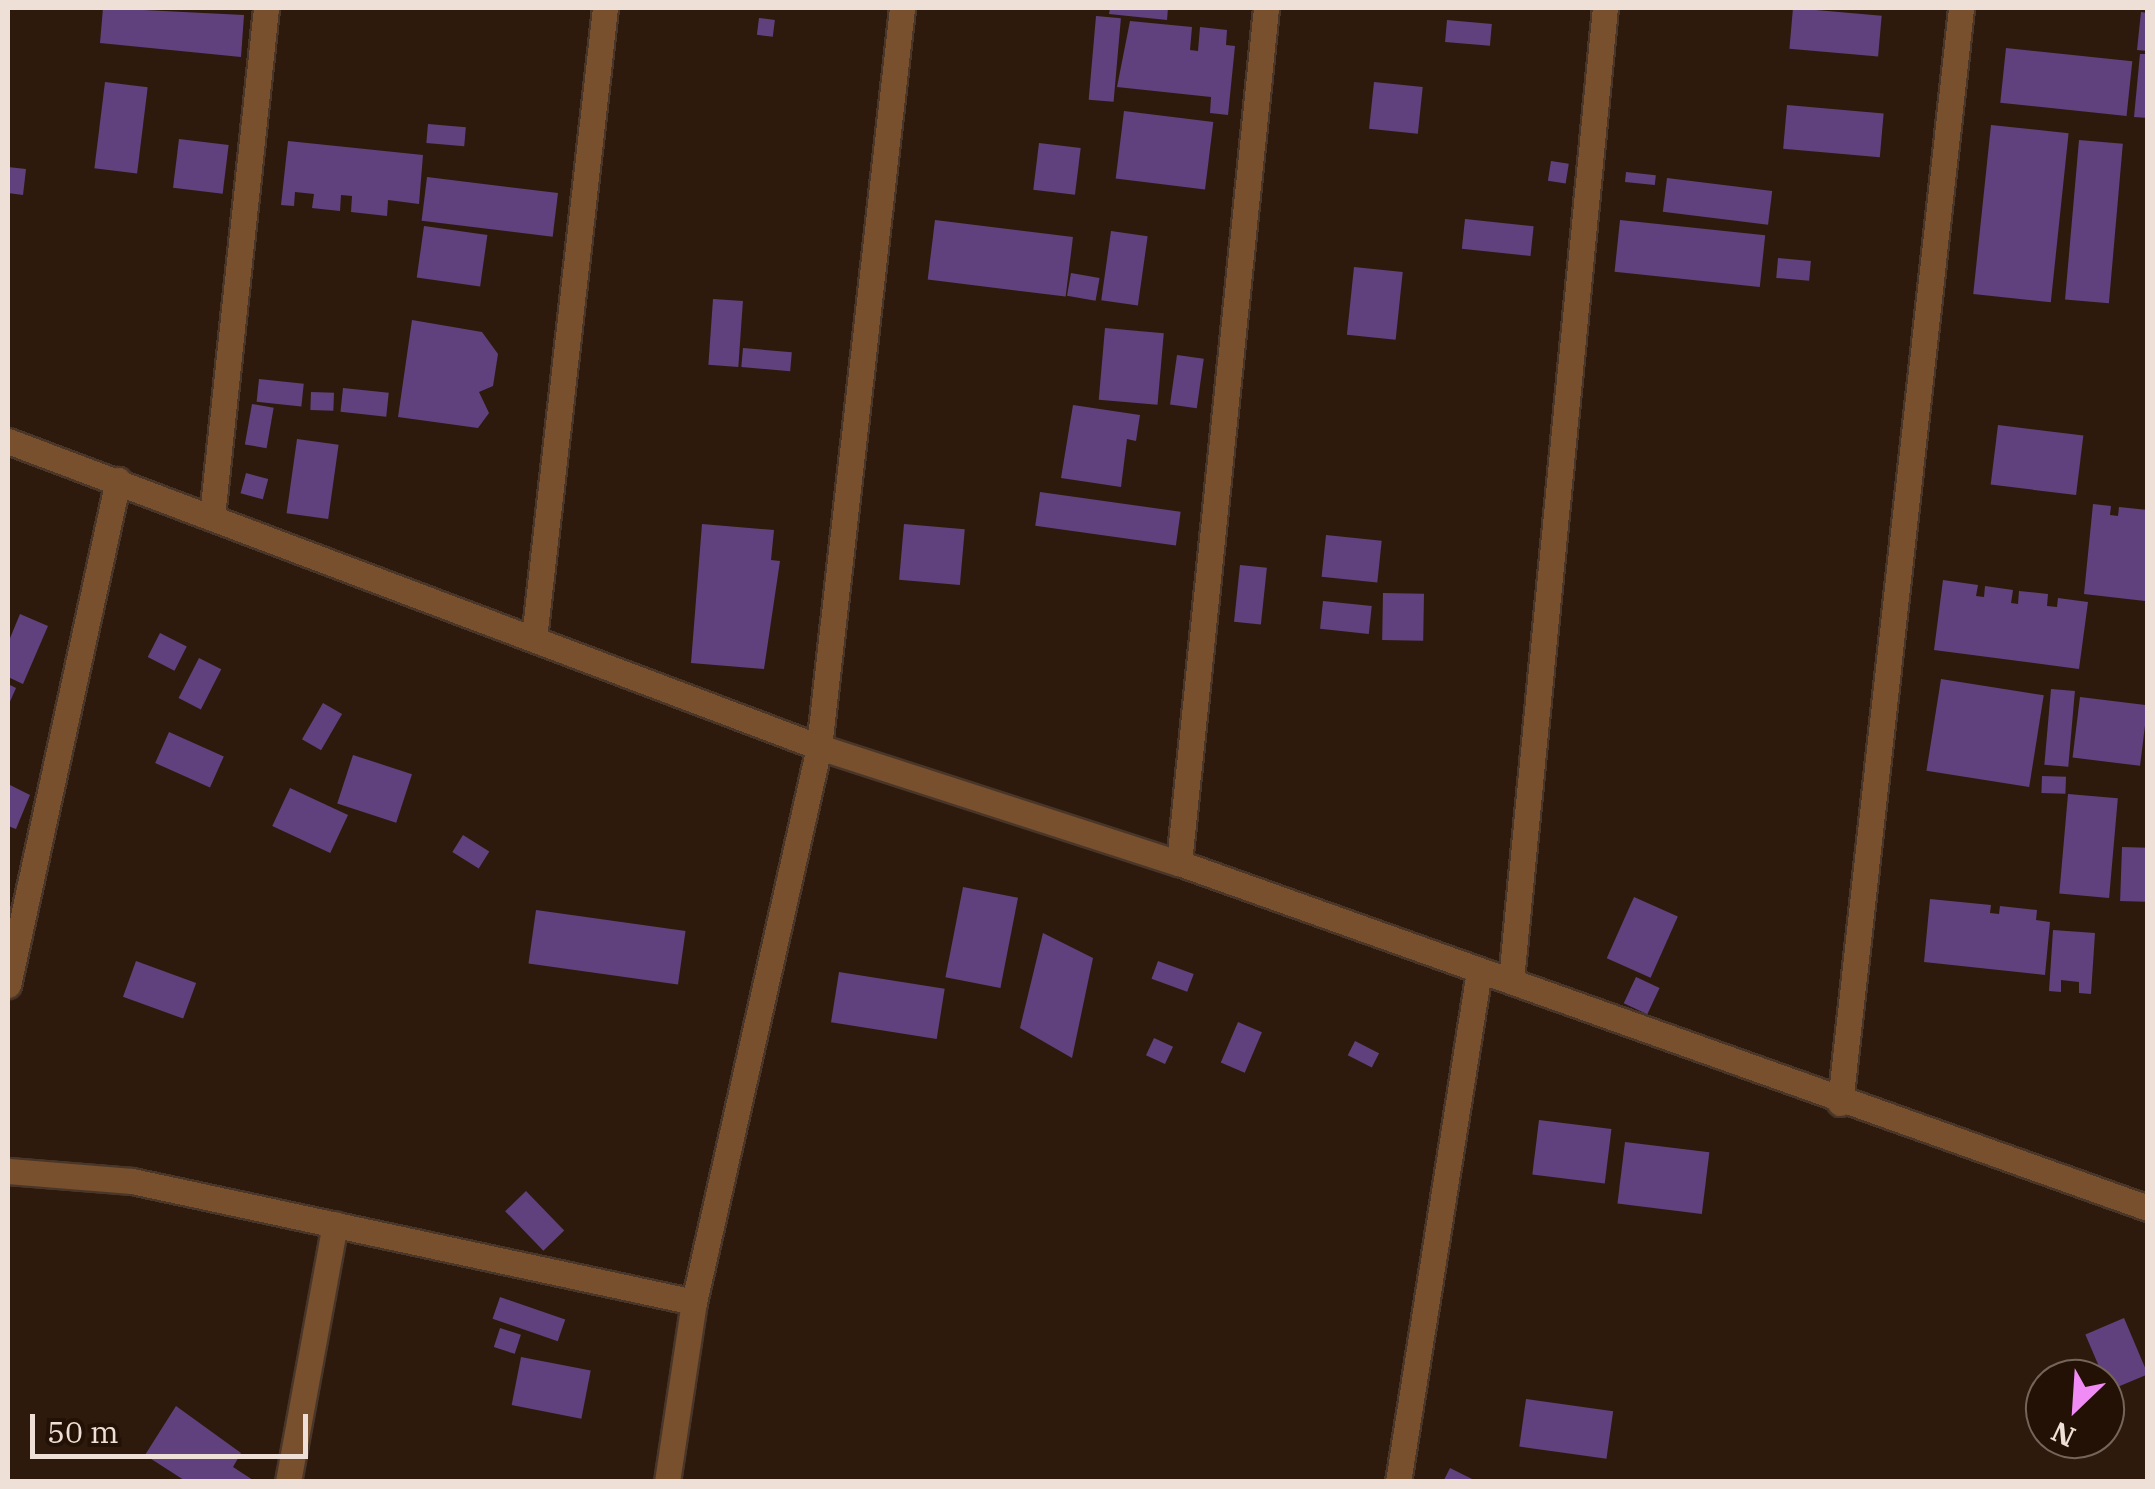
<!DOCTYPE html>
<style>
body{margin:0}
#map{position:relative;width:2155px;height:1489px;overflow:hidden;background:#2e1a0d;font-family:"IBM Plex Serif",serif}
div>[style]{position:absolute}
.building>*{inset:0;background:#60417d;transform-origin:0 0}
.roads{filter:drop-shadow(2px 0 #493629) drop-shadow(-2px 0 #493629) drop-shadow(0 2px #493629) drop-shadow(0 -2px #493629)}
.street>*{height:25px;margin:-12.5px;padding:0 12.5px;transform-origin:12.5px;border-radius:12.5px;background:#78502e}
span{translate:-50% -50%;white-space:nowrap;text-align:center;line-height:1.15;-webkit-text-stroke:8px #241105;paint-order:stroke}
.frame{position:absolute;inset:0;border:10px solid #eee0d7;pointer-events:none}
.north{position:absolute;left:2025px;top:1359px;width:100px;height:100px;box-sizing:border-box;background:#241105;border:2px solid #756459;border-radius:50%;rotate:205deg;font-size:28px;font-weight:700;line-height:40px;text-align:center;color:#eee0d7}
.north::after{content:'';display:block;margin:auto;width:35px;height:45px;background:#f18bf5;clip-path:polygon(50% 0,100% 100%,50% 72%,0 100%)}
.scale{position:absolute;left:30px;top:1414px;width:278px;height:45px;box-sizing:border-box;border:5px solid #eee0d7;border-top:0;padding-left:12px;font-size:30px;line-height:35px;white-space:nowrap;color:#eee0d7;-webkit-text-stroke:8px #241105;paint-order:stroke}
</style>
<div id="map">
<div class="building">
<div style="clip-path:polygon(103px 8px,244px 15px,241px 57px,100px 43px)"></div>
<div style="clip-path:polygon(1110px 8px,1168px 8px,1167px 20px,1109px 14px)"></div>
<div style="left:1793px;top:8px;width:89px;height:41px;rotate:5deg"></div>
<div style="clip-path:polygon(2141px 12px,2148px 13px,2148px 51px,2137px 50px)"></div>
<div style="left:1096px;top:16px;width:25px;height:84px;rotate:5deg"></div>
<div style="left:759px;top:18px;width:16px;height:17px;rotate:7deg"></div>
<div style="left:1447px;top:20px;width:45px;height:22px;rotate:5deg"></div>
<div style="clip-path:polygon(1130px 21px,1192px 27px,1190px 50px,1198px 51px,1200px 27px,1227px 30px,1226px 45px,1235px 46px,1228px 115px,1210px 113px,1211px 97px,1117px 87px)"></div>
<div style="left:2006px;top:48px;width:127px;height:55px;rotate:6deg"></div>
<div style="clip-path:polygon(2140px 54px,2148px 54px,2148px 118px,2134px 117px)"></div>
<div style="left:105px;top:82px;width:43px;height:87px;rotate:7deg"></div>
<div style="left:1374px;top:82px;width:49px;height:47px;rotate:6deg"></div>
<div style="left:1787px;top:105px;width:97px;height:44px;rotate:5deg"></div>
<div style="left:1124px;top:111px;width:90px;height:68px;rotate:7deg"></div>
<div style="left:428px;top:124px;width:38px;height:19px;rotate:5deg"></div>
<div style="left:1991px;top:125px;width:78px;height:170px;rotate:6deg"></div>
<div style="left:179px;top:139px;width:50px;height:49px;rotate:7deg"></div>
<div style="left:2079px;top:140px;width:44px;height:160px;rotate:5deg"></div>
<div style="clip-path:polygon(288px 141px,423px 155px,419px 204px,388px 200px,387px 216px,351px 212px,352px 196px,341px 195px,340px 211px,312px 208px,314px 194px,295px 192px,294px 206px,281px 205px)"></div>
<div style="left:1039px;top:143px;width:42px;height:47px;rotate:7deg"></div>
<div style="left:1551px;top:161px;width:18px;height:20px;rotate:9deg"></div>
<div style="clip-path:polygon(8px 167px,26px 169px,23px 195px,8px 193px)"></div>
<div style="left:1626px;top:172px;width:30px;height:10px;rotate:6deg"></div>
<div style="left:427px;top:177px;width:132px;height:44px;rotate:7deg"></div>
<div style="left:1667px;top:178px;width:106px;height:34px;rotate:7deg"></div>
<div style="left:1465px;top:219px;width:69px;height:30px;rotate:6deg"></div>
<div style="left:935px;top:220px;width:139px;height:60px;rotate:7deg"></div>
<div style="left:1620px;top:220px;width:146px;height:52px;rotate:6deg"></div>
<div style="left:424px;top:226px;width:64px;height:52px;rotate:8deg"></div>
<div style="left:1111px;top:231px;width:37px;height:70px;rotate:8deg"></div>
<div style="left:1778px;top:258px;width:33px;height:20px;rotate:5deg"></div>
<div style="left:1354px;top:267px;width:49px;height:68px;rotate:6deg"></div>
<div style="left:1071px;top:273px;width:29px;height:23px;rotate:10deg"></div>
<div style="left:713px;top:299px;width:30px;height:66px;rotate:4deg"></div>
<div style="clip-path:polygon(412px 320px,482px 332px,498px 354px,493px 386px,479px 392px,489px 413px,478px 428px,398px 417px)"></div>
<div style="left:1105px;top:328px;width:59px;height:72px;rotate:5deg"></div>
<div style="left:743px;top:348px;width:49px;height:19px;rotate:5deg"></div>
<div style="left:1177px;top:355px;width:27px;height:50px;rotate:8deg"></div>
<div style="left:259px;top:379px;width:45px;height:23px;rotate:6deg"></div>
<div style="left:343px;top:388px;width:46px;height:24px;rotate:6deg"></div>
<div style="left:311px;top:392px;width:23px;height:18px;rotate:2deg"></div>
<div style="left:252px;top:404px;width:22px;height:41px;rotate:10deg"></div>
<div style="clip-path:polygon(1073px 405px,1140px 415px,1136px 441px,1127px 439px,1121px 487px,1061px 478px)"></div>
<div style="left:1998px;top:425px;width:86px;height:60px;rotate:7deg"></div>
<div style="left:297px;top:439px;width:42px;height:75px;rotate:8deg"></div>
<div style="left:246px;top:473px;width:23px;height:21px;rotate:15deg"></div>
<div style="left:1040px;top:492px;width:142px;height:34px;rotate:8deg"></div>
<div style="clip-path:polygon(2093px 504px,2111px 506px,2110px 515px,2118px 516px,2119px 507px,2148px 510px,2145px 601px,2084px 594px)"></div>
<div style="clip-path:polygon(702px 524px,774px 530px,771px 560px,780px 561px,764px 669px,691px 663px)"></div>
<div style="left:904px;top:524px;width:61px;height:56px;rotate:5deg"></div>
<div style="left:1326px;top:535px;width:56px;height:42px;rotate:6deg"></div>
<div style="left:1240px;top:565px;width:27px;height:57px;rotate:6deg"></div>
<div style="clip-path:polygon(1943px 580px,1978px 585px,1976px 596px,1984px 597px,1985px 586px,2013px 590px,2011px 603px,2018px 604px,2019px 591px,2048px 594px,2047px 606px,2057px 607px,2058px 598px,2088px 602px,2079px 669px,1934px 650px)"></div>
<div style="left:1383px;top:593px;width:41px;height:47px;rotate:1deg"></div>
<div style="left:1323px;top:601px;width:49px;height:28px;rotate:6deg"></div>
<div style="clip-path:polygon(20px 614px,48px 626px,23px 684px,8px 677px,8px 643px)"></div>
<div style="left:160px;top:633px;width:30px;height:27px;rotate:27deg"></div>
<div style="left:199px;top:658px;width:25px;height:45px;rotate:27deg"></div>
<div style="left:1941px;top:679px;width:104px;height:93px;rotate:9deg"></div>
<div style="clip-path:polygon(8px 684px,16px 688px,8px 706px)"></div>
<div style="left:2051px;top:689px;width:24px;height:76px;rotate:5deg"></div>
<div style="left:2080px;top:697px;width:68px;height:61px;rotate:7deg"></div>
<div style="left:323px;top:703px;width:22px;height:42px;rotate:30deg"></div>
<div style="left:169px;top:732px;width:60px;height:34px;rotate:24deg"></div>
<div style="left:353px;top:755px;width:62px;height:51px;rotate:18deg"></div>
<div style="left:2042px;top:776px;width:24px;height:17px;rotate:2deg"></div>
<div style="clip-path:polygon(8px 784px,30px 795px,16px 829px,8px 826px)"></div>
<div style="left:290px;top:788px;width:64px;height:42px;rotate:25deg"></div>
<div style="left:2068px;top:794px;width:50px;height:100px;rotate:5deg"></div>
<div style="left:463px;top:835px;width:31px;height:20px;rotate:32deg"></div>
<div style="left:2122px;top:847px;width:25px;height:54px;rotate:2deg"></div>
<div style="left:963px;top:887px;width:56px;height:92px;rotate:11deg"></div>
<div style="left:1634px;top:897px;width:48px;height:67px;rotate:24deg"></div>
<div style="clip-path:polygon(1930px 899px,1991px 905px,1990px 913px,1999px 914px,2000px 906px,2037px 910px,2036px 920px,2050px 922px,2045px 975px,1924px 962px)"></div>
<div style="left:536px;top:910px;width:151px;height:54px;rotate:8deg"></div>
<div style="clip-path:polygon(2053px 930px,2095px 933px,2091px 994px,2079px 993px,2079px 982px,2061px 980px,2061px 992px,2049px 991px)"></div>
<div style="clip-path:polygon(1043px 933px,1093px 958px,1072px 1058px,1020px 1028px)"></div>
<div style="left:136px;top:961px;width:64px;height:38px;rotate:20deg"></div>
<div style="left:1158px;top:961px;width:38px;height:19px;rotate:20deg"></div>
<div style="left:839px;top:972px;width:107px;height:51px;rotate:9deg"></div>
<div style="left:1636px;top:977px;width:26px;height:29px;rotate:25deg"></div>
<div style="left:1238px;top:1022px;width:26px;height:44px;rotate:23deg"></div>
<div style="left:1154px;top:1038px;width:21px;height:19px;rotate:25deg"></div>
<div style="left:1355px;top:1041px;width:27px;height:16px;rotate:27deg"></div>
<div style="left:1539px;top:1120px;width:73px;height:55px;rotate:7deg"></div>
<div style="left:1625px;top:1142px;width:85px;height:62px;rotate:7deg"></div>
<div style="left:526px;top:1191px;width:55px;height:29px;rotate:46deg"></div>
<div style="left:500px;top:1297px;width:69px;height:23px;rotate:19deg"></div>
<div style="left:2124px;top:1318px;width:61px;height:42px;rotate:67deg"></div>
<div style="left:500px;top:1328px;width:22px;height:20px;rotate:18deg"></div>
<div style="left:521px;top:1357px;width:71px;height:49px;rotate:11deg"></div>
<div style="left:1526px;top:1399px;width:88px;height:48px;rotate:8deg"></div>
<div style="clip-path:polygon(176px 1406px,241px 1453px,233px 1467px,256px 1482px,187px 1482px,145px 1455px)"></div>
<div style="clip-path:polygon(1450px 1468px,1478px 1482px,1443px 1482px)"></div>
</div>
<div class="roads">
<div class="street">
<div style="left:8px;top:441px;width:867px;rotate:20.67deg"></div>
<div style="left:819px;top:747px;width:378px;rotate:17.9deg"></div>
<div style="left:1179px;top:863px;width:1029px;rotate:19.6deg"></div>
<div style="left:212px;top:516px;width:511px;rotate:-83.93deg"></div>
<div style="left:534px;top:638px;width:634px;rotate:-83.57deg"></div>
<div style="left:1179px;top:863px;width:859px;rotate:-84.19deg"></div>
<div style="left:1511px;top:980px;width:977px;rotate:-84.48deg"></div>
<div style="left:8px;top:985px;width:517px;rotate:-77.71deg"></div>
<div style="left:1840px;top:1103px;width:1102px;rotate:-83.69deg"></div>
<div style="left:8px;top:1171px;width:124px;rotate:4.6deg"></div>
<div style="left:132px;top:1181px;width:575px;rotate:12.15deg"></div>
<div style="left:288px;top:1482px;width:262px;rotate:-79.7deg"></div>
<div style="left:667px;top:1482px;width:182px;rotate:-81.5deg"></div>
<div style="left:694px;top:1302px;width:569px;rotate:-77.31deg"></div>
<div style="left:819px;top:747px;width:744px;rotate:-83.59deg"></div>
<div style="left:1398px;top:1482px;width:517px;rotate:-80.99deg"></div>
</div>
</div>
<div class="frame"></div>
<div class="north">N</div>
<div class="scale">50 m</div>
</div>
